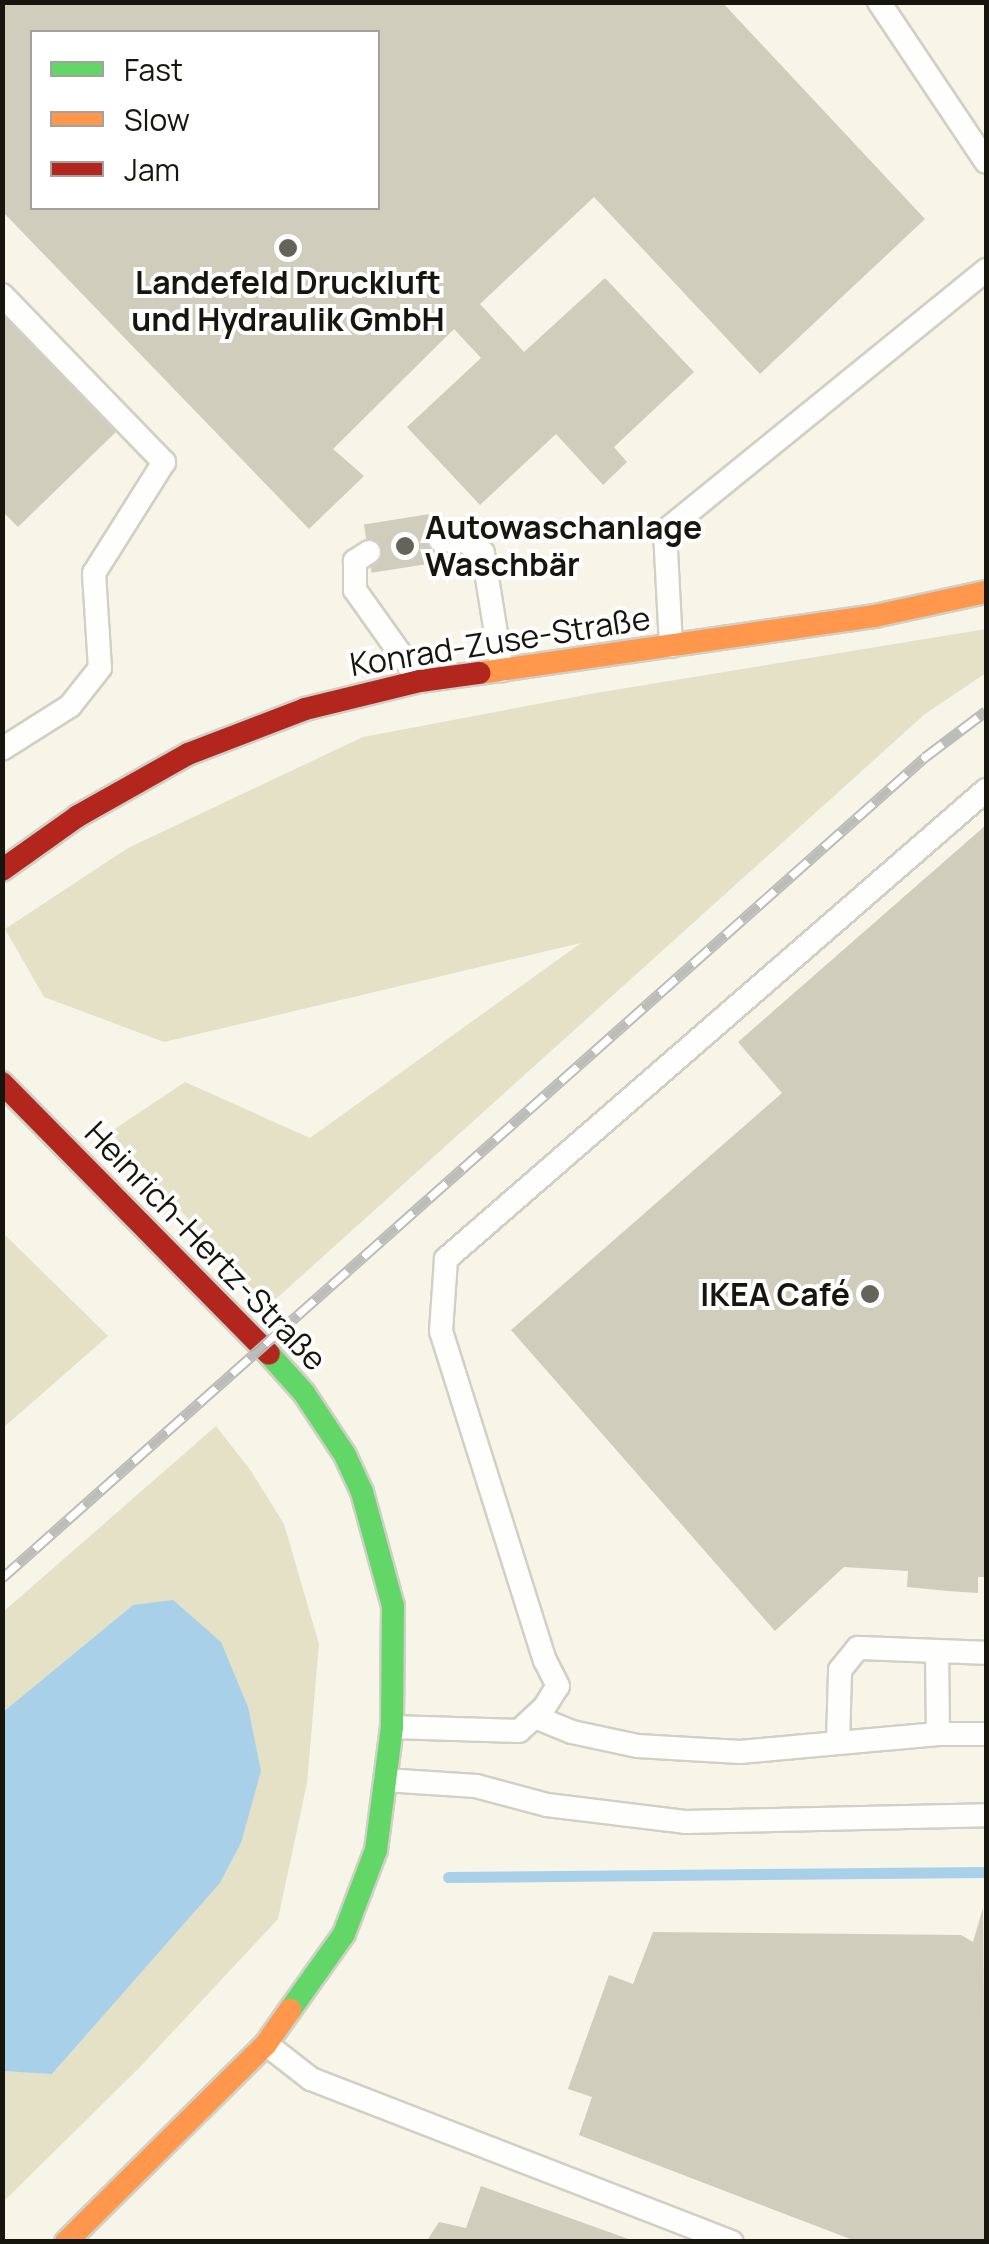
<!DOCTYPE html>
<meta charset="utf-8">
<style>
body{margin:0}
#map{position:relative;width:989px;height:2244px;overflow:hidden;background:#f6f5e8;font-family:Manrope,sans-serif}
div>[style]{position:absolute}
.green>*{inset:0;background:#e4e1c6}
.water>*{inset:0;background:#a9d0e9}
.stream>*{height:11px;margin:-5.5px;padding:0 5.5px;transform-origin:5.5px;border-radius:5.5px;background:#a9d0e9}
.building>*{inset:0;background:#cfcdbb;transform-origin:0 0}
.roads{filter:drop-shadow(2px 0 #d1d0c6) drop-shadow(-2px 0 #d1d0c6) drop-shadow(0 2px #d1d0c6) drop-shadow(0 -2px #d1d0c6)}
.lane>*{height:22px;margin:-11px;padding:0 11px;transform-origin:11px;border-radius:11px;background:#fefefc}
.fast>*{height:22px;margin:-11px;padding:0 11px;transform-origin:11px;border-radius:11px;background:#63d668}
.slow>*{height:22px;margin:-11px;padding:0 11px;transform-origin:11px;border-radius:11px;background:#ff974d}
.jam>*{height:22px;margin:-11px;padding:0 11px;transform-origin:11px;border-radius:11px;background:#b3261e}
.rail>*{height:11px;margin-top:-5.5px;transform-origin:0;background:repeating-linear-gradient(90deg,#fff 0 22px,#bcbcb9 0 44px);box-sizing:border-box;border-block:2px solid #bcbcb9}
.dots>*{width:28px;height:28px;translate:-50% -50%;box-sizing:border-box;border:5px solid #fff;border-radius:50%}
span{translate:-50% -50%;white-space:nowrap;text-align:center;line-height:1.15;-webkit-text-stroke:8px #fff;paint-order:stroke}
.poi-label{font-size:32px;color:#17160e;font-weight:700}
.left{translate:0 -50%;text-align:left}
.right{translate:-100% -50%;text-align:right}
.street-label{font-size:32px;color:#17160e}
.frame{position:absolute;inset:0;border:5px solid #17160e;pointer-events:none}
.legend{position:absolute;left:30px;top:30px;width:350px;height:180px;box-sizing:border-box;background:#fff;border:2px solid #a2a29f;margin:0;padding:12px 18px;list-style:none;font-size:30px;color:#17160e}
.legend li{display:flex;align-items:center;gap:20px;height:50px}
.legend b{width:50px;border:2px solid #a2a29f}
</style>
<div id="map">
<div class="green">
<div style="clip-path:polygon(986px 629px,986px 673px,925px 714px,267px 1307px,110px 1132px,185px 1082px,310px 1138px,581px 943px,164px 1042px,44px 997px,5px 929px,128px 848px,363px 737px,596px 693px)"></div>
<div style="clip-path:polygon(2px 1232px,108px 1336px,3px 1428px,2px 1428px)"></div>
<div style="clip-path:polygon(216px 1426px,251px 1471px,284px 1524px,319px 1644px,307px 1783px,278px 1919px,139px 2068px,3px 2202px,3px 2071px,53px 2073px,220px 1883px,241px 1843px,133px 1605px,3px 1712px,3px 1612px)"></div>
</div>
<div class="water">
<div style="clip-path:polygon(173px 1600px,221px 1642px,248px 1707px,261px 1771px,241px 1843px,220px 1883px,52px 2074px,3px 2071px,3px 1712px,133px 1605px)"></div>
</div>
<div class="stream">
<div style="left:448px;top:1877px;width:538px;rotate:-0.53deg"></div>
</div>
<div class="building">
<div style="clip-path:polygon(evenodd,2px 2px,722px 2px,925px 219px,760px 374px,594px 197px,480px 304px,524px 352px,605px 278px,694px 372px,614px 447px,627px 462px,603px 485px,556px 434px,480px 505px,407px 427px,481px 358px,454px 329px,333px 449px,364px 476px,309px 529px,2px 211px,2px 2px,32px 32px,378px 32px,378px 208px,32px 208px,32px 32px)"></div>
<div style="clip-path:polygon(2px 309px,119px 429px,18px 527px,2px 511px)"></div>
<div style="left:436px;top:513px;width:49px;height:73px;rotate:81deg"></div>
<div style="clip-path:polygon(986px 825px,986px 1577px,978px 1577px,978px 1593px,948px 1591px,907px 1587px,908px 1571px,844px 1567px,775px 1631px,511px 1330px,782px 1093px,738px 1042px)"></div>
<div style="clip-path:polygon(983px 1908px,986px 2242px,858px 2242px,579px 2135px,592px 2097px,568px 2089px,609px 1975px,633px 1984px,653px 1932px,961px 1935px,973px 1942px)"></div>
<div style="clip-path:polygon(481px 2186px,634px 2241px,633px 2242px,426px 2242px,439px 2222px,466px 2228px)"></div>
</div>
<div class="roads">
<div class="lane">
<div style="left:879px;top:2px;width:192px;rotate:56.2deg"></div>
<div style="left:2px;top:295px;width:233px;rotate:45.9deg"></div>
<div style="left:164px;top:462px;width:131px;rotate:122.2deg"></div>
<div style="left:94px;top:573px;width:95px;rotate:86.4deg"></div>
<div style="left:100px;top:668px;width:48px;rotate:128.3deg"></div>
<div style="left:70px;top:706px;width:80px;rotate:147.7deg"></div>
<div style="left:440px;top:540px;width:24px;rotate:2deg"></div>
<div style="left:464px;top:541px;width:22px;rotate:32deg"></div>
<div style="left:483px;top:553px;width:119px;rotate:80.8deg"></div>
<div style="left:369px;top:552px;width:17px;rotate:147deg"></div>
<div style="left:355px;top:561px;width:29px;rotate:90deg"></div>
<div style="left:355px;top:590px;width:110px;rotate:54.6deg"></div>
<div style="left:671px;top:646px;width:115px;rotate:-93deg"></div>
<div style="left:665px;top:531px;width:414px;rotate:-39.1deg"></div>
<div style="left:937px;top:1651px;width:83px;rotate:89.3deg"></div>
<div style="left:535px;top:1717px;width:40px;rotate:22deg"></div>
<div style="left:572px;top:1732px;width:67px;rotate:12deg"></div>
<div style="left:638px;top:1746px;width:102px;rotate:3.4deg"></div>
<div style="left:740px;top:1752px;width:199px;rotate:-5.2deg"></div>
<div style="left:938px;top:1734px;width:48px"></div>
<div style="left:392px;top:1727px;width:127px;rotate:1.8deg"></div>
<div style="left:519px;top:1731px;width:34px;rotate:-43deg"></div>
<div style="left:544px;top:1708px;width:26px;rotate:-58deg"></div>
<div style="left:558px;top:1686px;width:28px;rotate:-117deg"></div>
<div style="left:545px;top:1661px;width:346px;rotate:-107.5deg"></div>
<div style="left:441px;top:1331px;width:72px;rotate:-86deg"></div>
<div style="left:446px;top:1259px;width:715px;rotate:-40.97deg"></div>
<div style="left:838px;top:1743px;width:73px;rotate:-88.4deg"></div>
<div style="left:840px;top:1670px;width:28px;rotate:-51deg"></div>
<div style="left:858px;top:1648px;width:128px;rotate:2.2deg"></div>
<div style="left:385px;top:1780px;width:91px;rotate:3.8deg"></div>
<div style="left:476px;top:1786px;width:73px;rotate:15deg"></div>
<div style="left:547px;top:1805px;width:139px;rotate:7deg"></div>
<div style="left:685px;top:1822px;width:301px;rotate:-1.3deg"></div>
<div style="left:266px;top:2044px;width:57px;rotate:37.9deg"></div>
<div style="left:311px;top:2079px;width:451px;rotate:21.2deg"></div>
</div>
<div class="fast">
<div style="left:269px;top:1354px;width:52px;rotate:48.1deg"></div>
<div style="left:304px;top:1393px;width:74px;rotate:56.5deg"></div>
<div style="left:345px;top:1455px;width:41px;rotate:65.3deg"></div>
<div style="left:362px;top:1492px;width:118px;rotate:74.8deg"></div>
<div style="left:393px;top:1606px;width:121px;rotate:90.5deg"></div>
<div style="left:392px;top:1727px;width:124px;rotate:97.4deg"></div>
<div style="left:376px;top:1850px;width:90px;rotate:110.9deg"></div>
<div style="left:344px;top:1934px;width:93px;rotate:125.4deg"></div>
</div>
<div class="slow">
<div style="left:479px;top:673px;width:400px;rotate:-8.2deg"></div>
<div style="left:875px;top:616px;width:114px;rotate:-12.2deg"></div>
<div style="left:66px;top:2242px;width:281px;rotate:-44.7deg"></div>
<div style="left:266px;top:2044px;width:42px;rotate:-54.8deg"></div>
</div>
<div class="jam">
<div style="left:2px;top:870px;width:93px;rotate:-35.4deg"></div>
<div style="left:78px;top:816px;width:126px;rotate:-29.4deg"></div>
<div style="left:188px;top:754px;width:125px;rotate:-21deg"></div>
<div style="left:305px;top:709px;width:118px;rotate:-13.7deg"></div>
<div style="left:420px;top:681px;width:60px;rotate:-7.7deg"></div>
<div style="left:2px;top:1083px;width:380px;rotate:45.4deg"></div>
</div>
</div>
<div class="rail">
<div style="left:2px;top:1578px;width:1235px;rotate:-41.65deg"></div>
<div style="left:925px;top:757px;width:76px;rotate:-37deg"></div>
</div>
<div class="dots">
<div style="left:288px;top:248px;background:#65645a"></div>
<div style="left:405px;top:546px;background:#65645a"></div>
<div style="left:870px;top:1294px;background:#65645a"></div>
</div>
<div class="poi-label">
<span style="left:288px;top:301px">Landefeld Druckluft<br>und Hydraulik GmbH</span>
<span class="left" style="left:425px;top:546px">Autowaschanlage<br>Waschbär</span>
<span class="right" style="left:850px;top:1294px">IKEA Café</span>
</div>
<div class="street-label">
<span style="left:500px;top:641px;rotate:-9deg">Konrad-Zuse-Straße</span>
<span style="left:206px;top:1246px;rotate:46deg">Heinrich-Hertz-Straße</span>
</div>
<div class="frame"></div>
<ul class="legend">
<li><b style="height:12px;background:#63d668"></b>Fast</li>
<li><b style="height:12px;background:#ff974d"></b>Slow</li>
<li><b style="height:12px;background:#b3261e"></b>Jam</li>
</ul>
</div>
